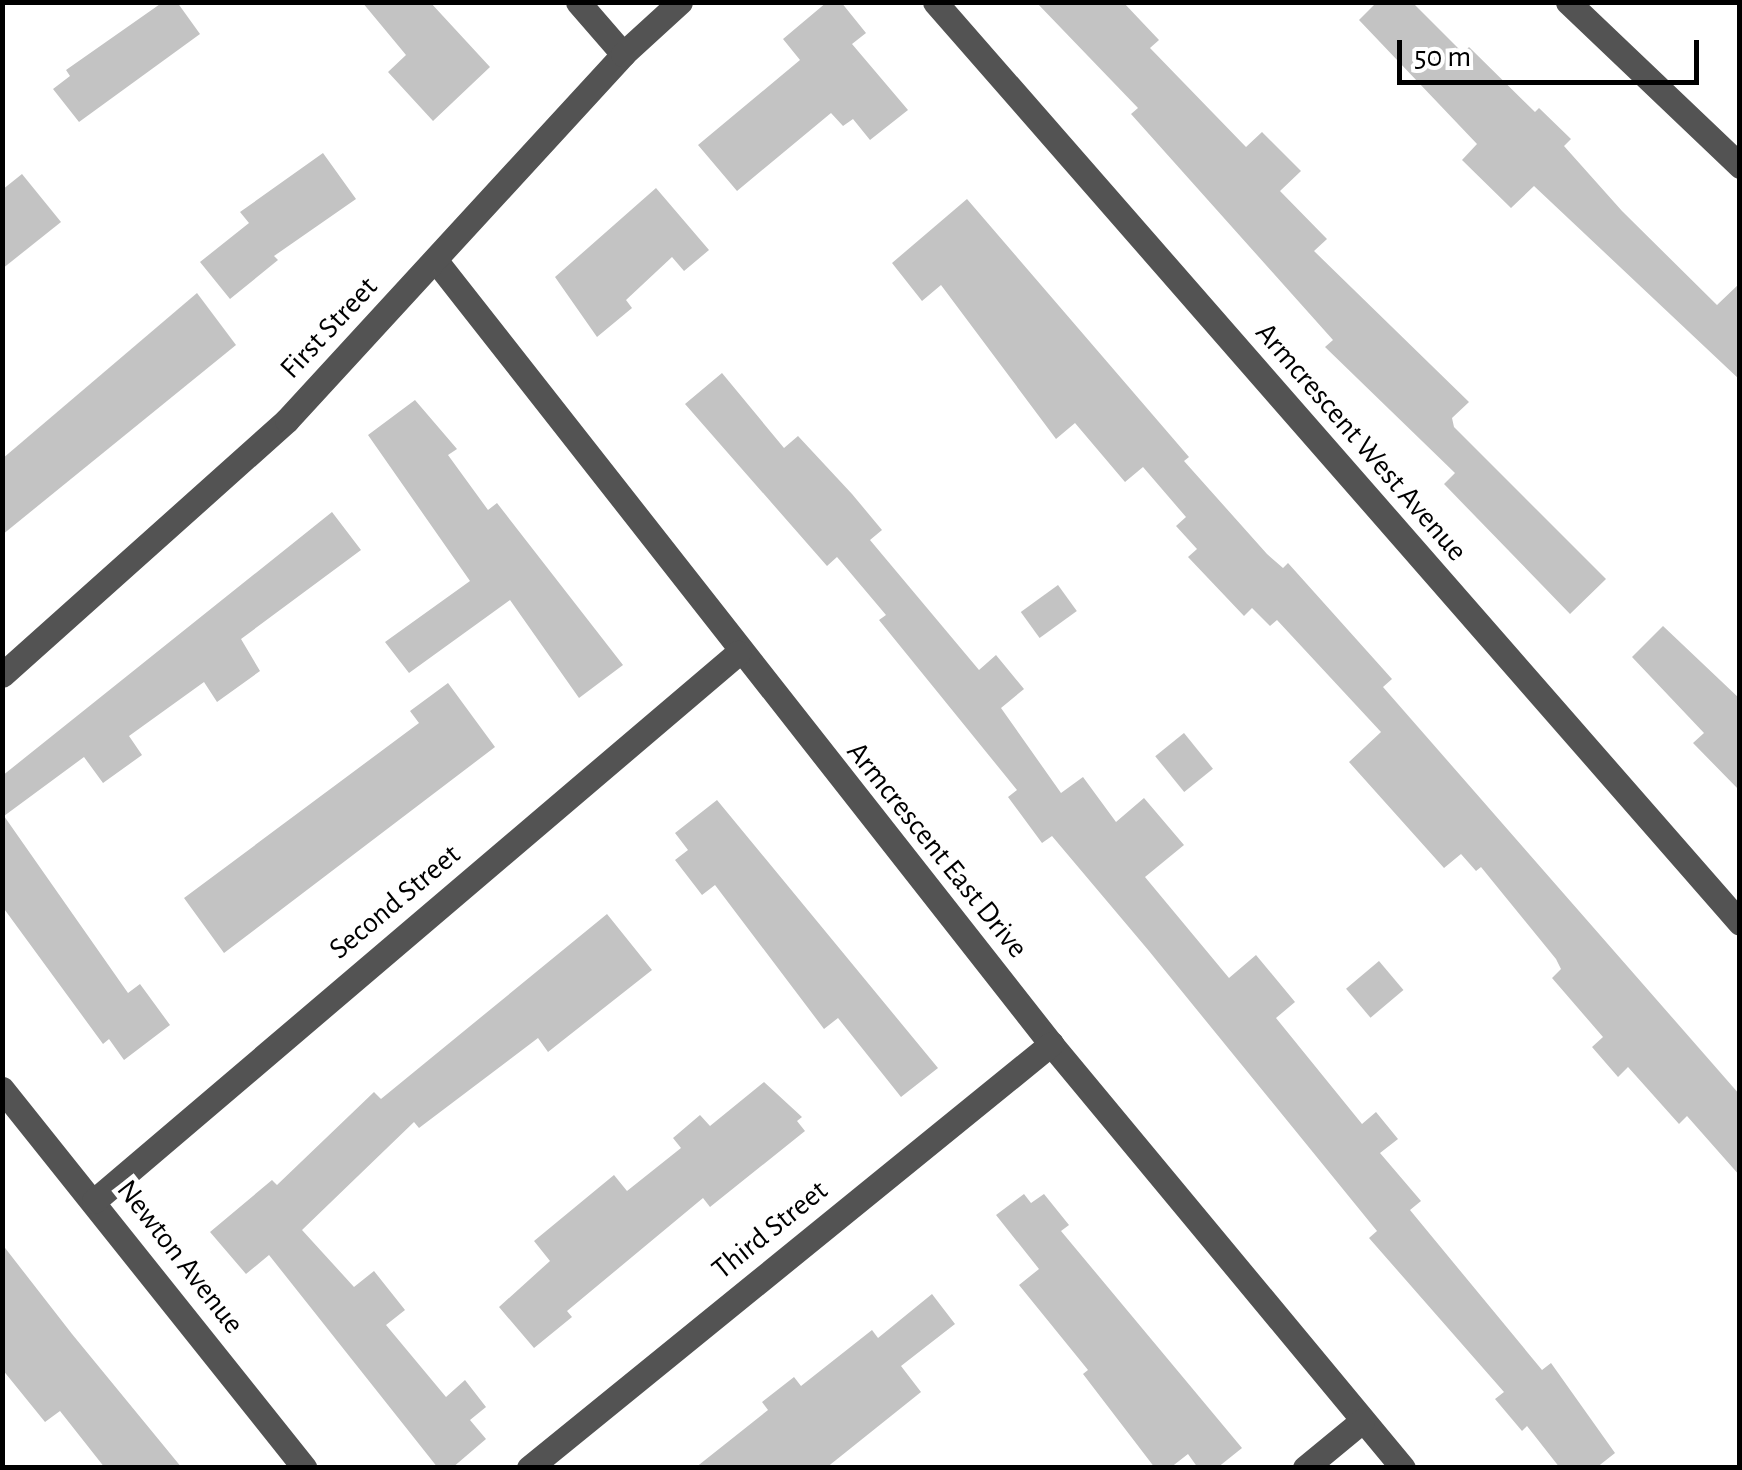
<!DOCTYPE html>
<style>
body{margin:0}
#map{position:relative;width:1742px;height:1470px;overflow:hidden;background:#fff;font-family:"Alegreya Sans",sans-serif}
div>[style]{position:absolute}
.building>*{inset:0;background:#c3c3c3;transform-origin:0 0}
.minor>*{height:25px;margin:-12.5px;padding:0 12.5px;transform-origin:12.5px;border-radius:12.5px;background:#535353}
span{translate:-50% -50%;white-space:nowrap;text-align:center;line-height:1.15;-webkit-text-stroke:9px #fff;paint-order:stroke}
.street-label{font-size:30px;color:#000}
.frame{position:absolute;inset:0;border:5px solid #000;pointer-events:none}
.scale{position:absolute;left:1397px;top:40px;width:302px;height:45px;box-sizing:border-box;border:5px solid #000;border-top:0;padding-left:12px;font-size:30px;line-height:35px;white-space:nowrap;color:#000;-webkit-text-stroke:8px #fff;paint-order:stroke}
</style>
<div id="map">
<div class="building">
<div style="clip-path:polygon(163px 2px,177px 2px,200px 34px,79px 122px,53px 89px,70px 76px,66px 70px)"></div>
<div style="clip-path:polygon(362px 2px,430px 2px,490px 67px,433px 121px,388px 72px,406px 55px)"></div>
<div style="clip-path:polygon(827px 2px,841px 2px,866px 33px,852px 44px,908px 110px,870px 140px,853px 119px,843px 126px,831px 113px,737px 191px,698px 145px,800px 60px,783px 39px)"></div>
<div style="clip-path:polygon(1036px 2px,1123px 2px,1159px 40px,1150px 48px,1246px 147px,1262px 132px,1301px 171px,1280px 191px,1327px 239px,1314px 251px,1469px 402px,1452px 418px,1454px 427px,1606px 579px,1570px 614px,1444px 484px,1455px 473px,1325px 347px,1333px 340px,1131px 114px,1138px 108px)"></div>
<div style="clip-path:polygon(1377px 2px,1412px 2px,1463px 53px,1469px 47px,1535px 112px,1539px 108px,1571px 139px,1564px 146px,1622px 211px,1717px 305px,1740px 283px,1740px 380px,1534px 186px,1511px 208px,1462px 160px,1477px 144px,1359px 20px)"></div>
<div style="clip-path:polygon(323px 153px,356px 199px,274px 256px,278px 260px,230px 299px,200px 262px,249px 223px,240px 212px)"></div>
<div style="clip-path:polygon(22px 174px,61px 222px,2px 269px,2px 190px)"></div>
<div style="clip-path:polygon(656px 188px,709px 250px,684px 271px,672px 257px,626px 300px,632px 308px,597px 337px,555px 277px)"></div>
<div style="clip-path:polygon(967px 199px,1189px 457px,1184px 461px,1267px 554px,1283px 568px,1288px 563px,1392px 679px,1383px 687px,1740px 1095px,1740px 1176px,1687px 1116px,1679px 1124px,1628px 1067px,1618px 1077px,1592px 1047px,1603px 1037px,1552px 978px,1561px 969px,1556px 959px,1481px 867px,1476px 871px,1461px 854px,1444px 868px,1349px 762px,1381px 732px,1277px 620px,1270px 626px,1252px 608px,1244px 616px,1188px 557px,1197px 549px,1176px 526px,1186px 517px,1143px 467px,1125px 482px,1075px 423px,1056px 439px,941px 285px,922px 301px,892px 263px)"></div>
<div style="clip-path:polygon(197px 293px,236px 345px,2px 535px,2px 459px)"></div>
<div style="clip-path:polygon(722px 373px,784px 448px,798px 436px,852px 494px,882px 530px,870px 540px,979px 670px,996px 655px,1024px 689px,1001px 708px,1061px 793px,1083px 777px,1116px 822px,1144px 798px,1184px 845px,1145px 877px,1229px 978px,1256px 955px,1295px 1002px,1276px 1018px,1362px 1124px,1376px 1112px,1398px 1139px,1380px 1153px,1421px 1201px,1410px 1210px,1542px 1370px,1551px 1363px,1615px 1453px,1596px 1468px,1560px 1468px,1527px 1426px,1522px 1431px,1495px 1399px,1504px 1392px,1369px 1238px,1377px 1231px,1149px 951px,1052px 836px,1042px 843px,1008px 797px,1017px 790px,879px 620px,886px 615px,837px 557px,827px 566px,685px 404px)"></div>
<div style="clip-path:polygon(415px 400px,457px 449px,448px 455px,488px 510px,497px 503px,623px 665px,579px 698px,510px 600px,409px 673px,385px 642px,470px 581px,368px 435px)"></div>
<div style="clip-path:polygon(332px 512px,361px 550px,241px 639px,260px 671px,217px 702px,204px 682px,129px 736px,142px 755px,103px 783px,84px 757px,4px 816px,128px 993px,140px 984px,170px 1025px,124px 1060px,109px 1039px,103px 1044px,2px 906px,2px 776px)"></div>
<div style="left:1058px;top:585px;width:32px;height:46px;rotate:54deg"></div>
<div style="clip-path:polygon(1663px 626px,1740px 699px,1740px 791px,1693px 743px,1704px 733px,1632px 657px)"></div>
<div style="clip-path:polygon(448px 683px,495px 747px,224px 953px,184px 898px,419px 723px,410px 711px)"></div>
<div style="left:1184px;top:733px;width:46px;height:37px;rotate:51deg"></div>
<div style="clip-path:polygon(717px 800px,938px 1068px,901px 1097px,838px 1018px,824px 1029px,715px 885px,702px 895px,675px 860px,688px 850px,675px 833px)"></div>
<div style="clip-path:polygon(607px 914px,652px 970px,548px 1052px,538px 1038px,419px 1128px,414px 1122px,302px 1230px,354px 1287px,374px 1271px,405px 1310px,386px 1325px,446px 1397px,465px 1380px,486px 1407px,470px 1420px,486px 1439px,452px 1468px,438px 1468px,269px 1255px,246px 1274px,210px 1232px,272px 1180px,277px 1185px,374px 1092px,381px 1099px)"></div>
<div style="left:1379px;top:961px;width:38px;height:43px;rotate:50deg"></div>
<div style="clip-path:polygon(764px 1082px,802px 1117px,797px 1121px,805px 1131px,710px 1207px,703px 1198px,567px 1311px,572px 1317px,534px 1348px,499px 1307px,550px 1261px,534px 1241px,614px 1175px,627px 1191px,681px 1148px,673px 1138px,700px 1115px,710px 1126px)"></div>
<div style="clip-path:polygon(1024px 1194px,1031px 1203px,1044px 1194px,1069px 1225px,1061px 1231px,1242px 1448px,1217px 1468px,1198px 1468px,1188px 1454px,1170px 1468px,1155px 1468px,1083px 1374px,1088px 1370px,1019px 1285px,1039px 1269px,996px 1215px)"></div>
<div style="clip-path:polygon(2px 1244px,72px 1334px,182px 1468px,105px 1468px,60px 1411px,45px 1422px,2px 1369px)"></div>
<div style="clip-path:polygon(932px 1294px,955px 1324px,901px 1366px,921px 1392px,826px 1468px,695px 1468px,768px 1410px,762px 1402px,794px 1377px,801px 1386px,872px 1330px,878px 1338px)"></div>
</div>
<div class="minor">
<div style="left:578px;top:2px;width:69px;rotate:49.1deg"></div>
<div style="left:935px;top:2px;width:1223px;rotate:48.84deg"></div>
<div style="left:1568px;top:2px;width:238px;rotate:43.6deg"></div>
<div style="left:436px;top:261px;width:996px;rotate:51.85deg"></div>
<div style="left:1051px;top:1044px;width:551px;rotate:50.3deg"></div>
<div style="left:2px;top:675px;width:382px;rotate:-41.8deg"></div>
<div style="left:287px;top:420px;width:497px;rotate:-47.4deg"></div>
<div style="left:623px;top:54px;width:77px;rotate:-42.4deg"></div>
<div style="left:2px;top:1089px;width:485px;rotate:51.4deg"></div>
<div style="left:94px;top:1201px;width:846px;rotate:-40.4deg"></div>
<div style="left:529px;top:1468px;width:673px;rotate:-39.09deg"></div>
<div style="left:1305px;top:1468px;width:74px;rotate:-39.5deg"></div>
</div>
<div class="street-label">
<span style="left:329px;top:328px;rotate:-47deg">First Street</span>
<span style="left:1361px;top:442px;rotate:49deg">Armcrescent West Avenue</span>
<span style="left:937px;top:850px;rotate:51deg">Armcrescent East Drive</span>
<span style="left:395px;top:902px;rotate:-40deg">Second Street</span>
<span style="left:770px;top:1230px;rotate:-39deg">Third Street</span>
<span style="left:180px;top:1257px;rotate:52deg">Newton Avenue</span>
</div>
<div class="frame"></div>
<div class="scale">50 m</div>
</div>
